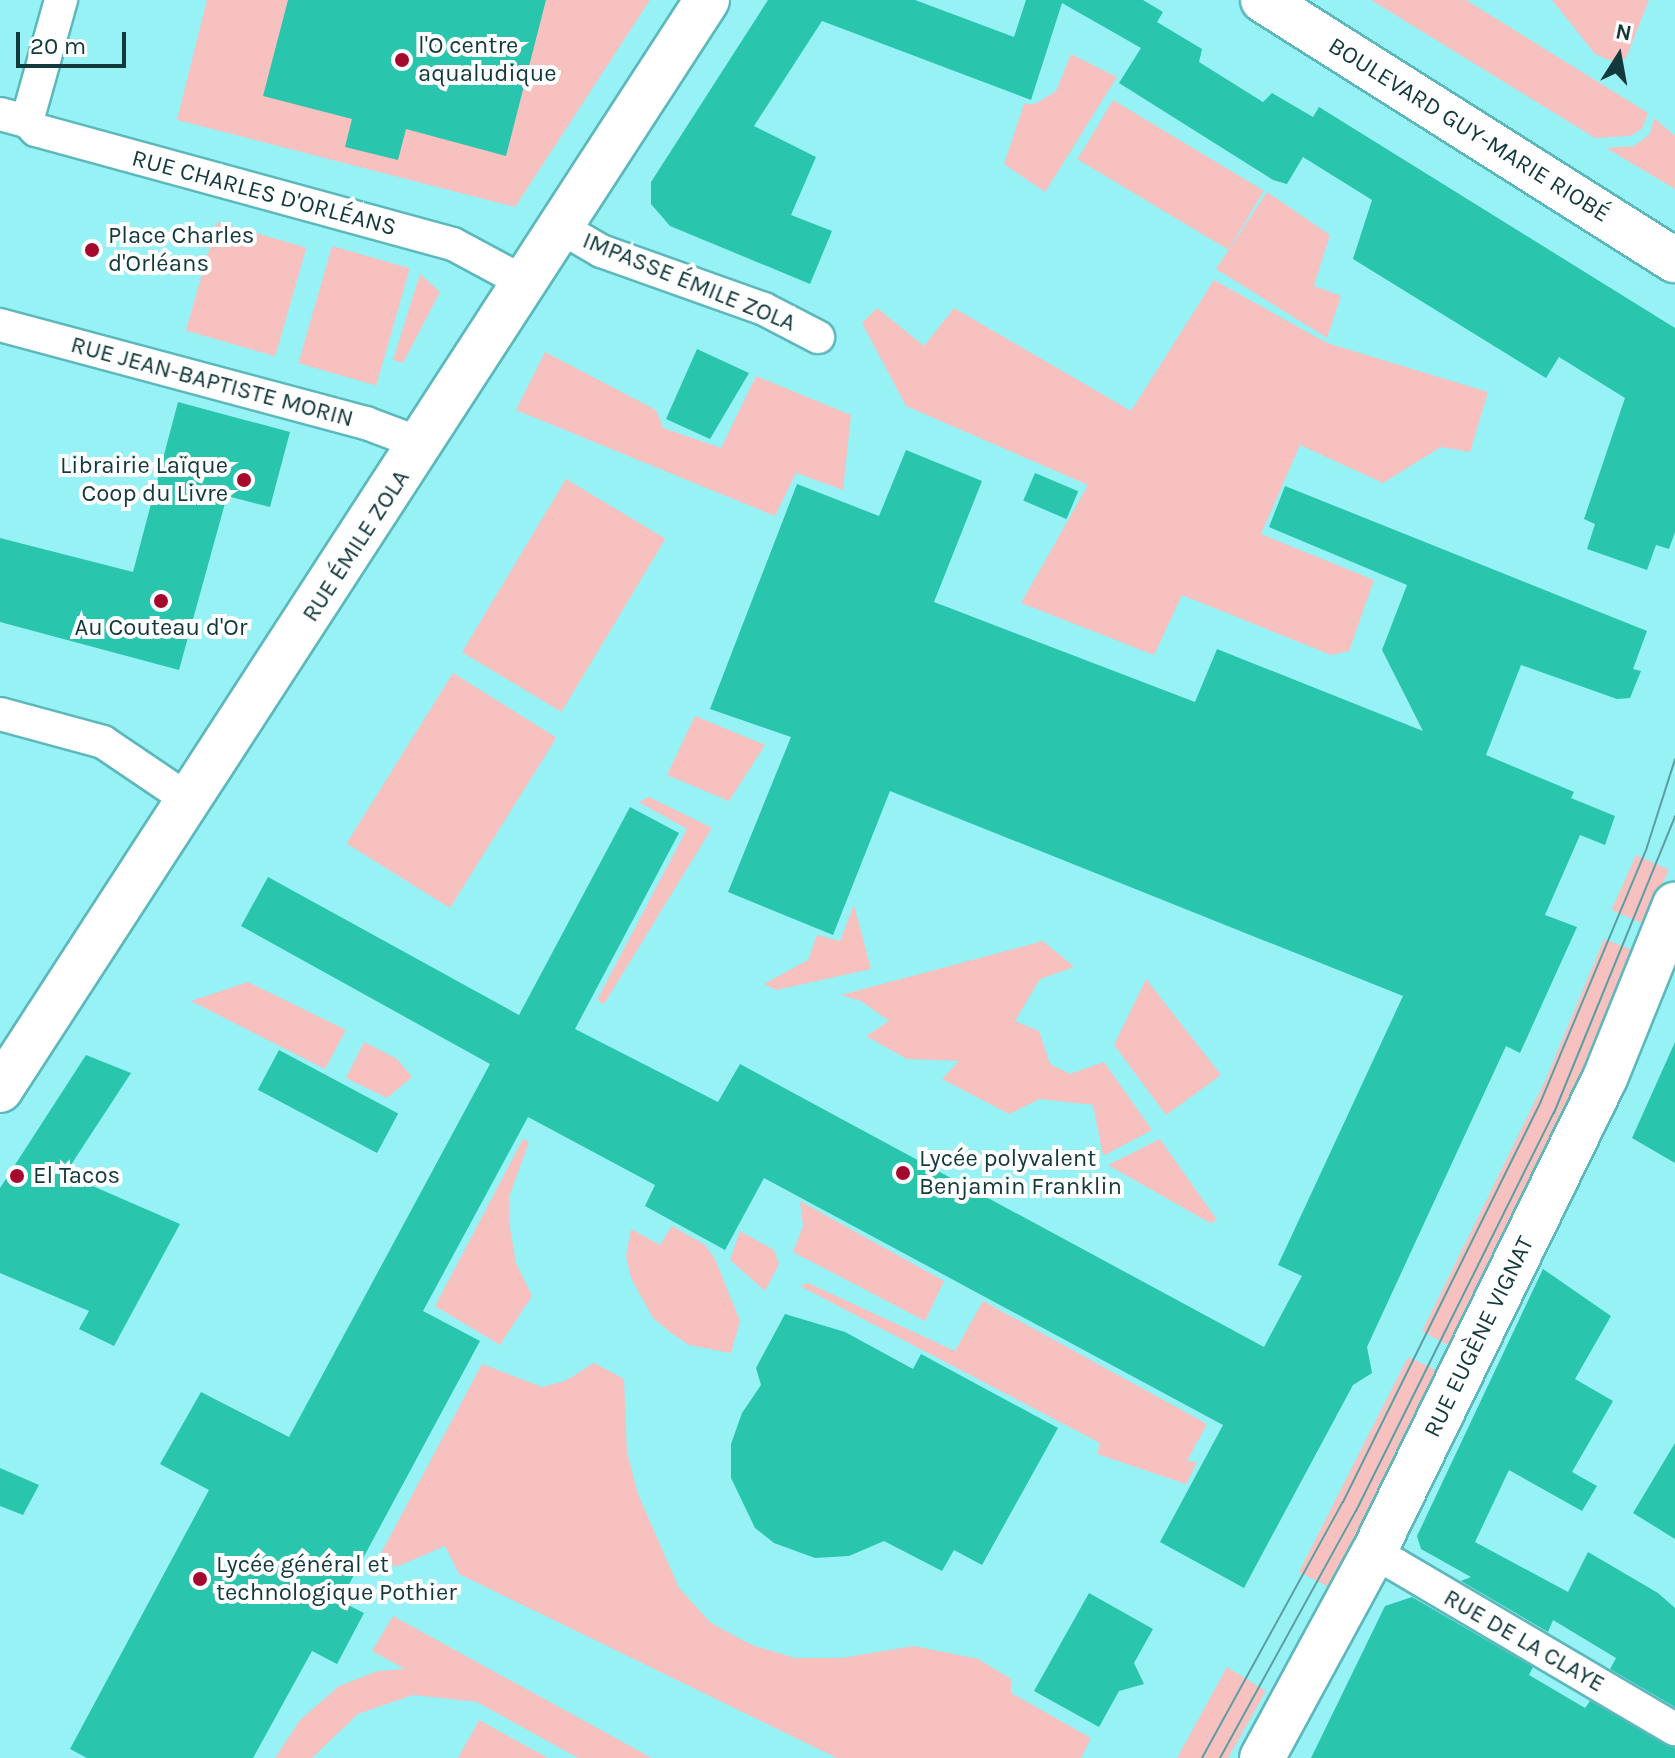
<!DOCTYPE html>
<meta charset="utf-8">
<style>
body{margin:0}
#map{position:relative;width:1675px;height:1758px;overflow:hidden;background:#97f2f6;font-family:Karla,sans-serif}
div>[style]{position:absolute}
.green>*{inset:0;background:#f7c1c0;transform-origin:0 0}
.building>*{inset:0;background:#29c5ad;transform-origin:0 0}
.roads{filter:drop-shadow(2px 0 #5db8bc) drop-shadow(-2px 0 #5db8bc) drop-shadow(0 2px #5db8bc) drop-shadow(0 -2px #5db8bc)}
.street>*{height:32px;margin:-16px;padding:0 16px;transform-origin:16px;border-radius:16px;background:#fff}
.secondary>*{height:44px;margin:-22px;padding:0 22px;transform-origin:22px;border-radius:22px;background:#fff}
.tram>*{height:2px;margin:-1px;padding:0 1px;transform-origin:1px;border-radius:1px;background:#5b9ea1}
.dots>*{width:22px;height:22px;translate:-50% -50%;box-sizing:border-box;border:4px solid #fff;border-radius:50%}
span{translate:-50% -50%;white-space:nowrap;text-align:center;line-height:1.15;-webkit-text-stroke:8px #fff;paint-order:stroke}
.poi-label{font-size:24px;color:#12393b}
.left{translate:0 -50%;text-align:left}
.right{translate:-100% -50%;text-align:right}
.street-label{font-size:24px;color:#12393b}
.north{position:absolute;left:1579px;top:16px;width:80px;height:80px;-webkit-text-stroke:6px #fff;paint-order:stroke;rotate:11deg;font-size:22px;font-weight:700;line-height:32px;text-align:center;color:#12393b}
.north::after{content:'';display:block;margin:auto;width:28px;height:36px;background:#12393b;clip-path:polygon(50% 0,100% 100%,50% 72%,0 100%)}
.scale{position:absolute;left:16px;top:32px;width:110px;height:36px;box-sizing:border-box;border:4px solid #12393b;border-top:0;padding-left:10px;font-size:24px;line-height:28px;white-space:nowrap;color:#12393b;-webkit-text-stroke:6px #fff;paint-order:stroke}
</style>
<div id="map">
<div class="green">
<div style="clip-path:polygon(207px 0,650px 0,515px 207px,177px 120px)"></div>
<div style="clip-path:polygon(1371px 0,1466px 0,1648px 113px,1642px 129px,1630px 136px,1595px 138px)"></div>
<div style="clip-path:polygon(1552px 0,1649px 0,1626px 58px,1614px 62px,1595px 54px)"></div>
<div style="clip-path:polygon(1071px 54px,1117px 77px,1045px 192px,1004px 164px,1024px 104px,1035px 104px,1056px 91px)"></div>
<div style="left:1113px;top:100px;width:176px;height:69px;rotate:31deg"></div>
<div style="clip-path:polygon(1654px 118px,1675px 136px,1675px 189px,1606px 148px,1634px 146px,1650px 134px)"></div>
<div style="clip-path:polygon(1267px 192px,1330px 235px,1314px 286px,1341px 296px,1327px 338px,1216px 269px)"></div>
<div style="left:217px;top:222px;width:93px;height:113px;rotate:16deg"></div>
<div style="left:332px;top:246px;width:81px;height:122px;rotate:16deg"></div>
<div style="clip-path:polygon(420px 274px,440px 292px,403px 363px,393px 360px)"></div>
<div style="clip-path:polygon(1214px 280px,1327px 343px,1488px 392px,1470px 452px,1441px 447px,1383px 483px,1300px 445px,1261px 534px,1374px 580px,1349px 651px,1331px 655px,1182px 595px,1154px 655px,1021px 603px,1088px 485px,906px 406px,862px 323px,877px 308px,924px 346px,954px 308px,1131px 411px)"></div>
<div style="clip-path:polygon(545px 352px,656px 410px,663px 428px,721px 448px,756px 376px,851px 415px,843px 490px,796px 473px,775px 516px,516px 410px)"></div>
<div style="left:566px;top:479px;width:116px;height:202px;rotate:31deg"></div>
<div style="left:453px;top:673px;width:122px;height:201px;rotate:32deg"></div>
<div style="clip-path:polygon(695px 716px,765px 745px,729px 801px,667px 775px)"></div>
<div style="clip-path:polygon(649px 797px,712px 828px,604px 1004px,597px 1000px,687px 829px,639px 802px)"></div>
<div style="left:1636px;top:855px;width:36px;height:60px;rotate:24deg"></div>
<div style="clip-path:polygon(854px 905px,871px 969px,776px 990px,764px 984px,808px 960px,817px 935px,840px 941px)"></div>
<div style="clip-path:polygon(1604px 939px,1638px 952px,1575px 1096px,1456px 1343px,1449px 1346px,1422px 1331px,1545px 1081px)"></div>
<div style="clip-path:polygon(1043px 941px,1074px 967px,1040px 979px,1015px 1021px,1039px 1031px,1050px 1064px,1070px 1074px,1104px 1062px,1152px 1130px,1103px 1156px,1093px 1105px,1040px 1099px,1009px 1114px,942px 1079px,959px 1061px,907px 1059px,866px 1036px,889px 1021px,861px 1001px,841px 995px)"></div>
<div style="clip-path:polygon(1146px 979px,1221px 1075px,1166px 1115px,1114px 1045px)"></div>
<div style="clip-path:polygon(248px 982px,346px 1030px,325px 1069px,191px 1001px)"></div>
<div style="clip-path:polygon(364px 1042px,397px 1059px,412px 1077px,387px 1098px,346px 1078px)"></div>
<div style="clip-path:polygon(523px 1139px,529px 1142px,509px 1197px,509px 1222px,516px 1263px,532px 1296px,500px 1345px,435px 1306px)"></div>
<div style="clip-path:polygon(1160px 1139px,1217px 1220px,1210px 1223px,1108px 1165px)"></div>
<div style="clip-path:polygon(800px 1201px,944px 1281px,925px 1321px,793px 1252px,803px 1226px)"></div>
<div style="clip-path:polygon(672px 1226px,705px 1245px,715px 1259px,740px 1321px,731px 1353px,689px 1345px,671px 1333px,653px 1318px,631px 1278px,626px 1256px,631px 1229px,660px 1245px)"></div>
<div style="clip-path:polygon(740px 1231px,774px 1250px,779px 1264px,765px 1291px,730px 1260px)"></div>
<div style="clip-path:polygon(808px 1283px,955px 1351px,983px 1301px,1207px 1424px,1187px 1461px,1197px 1462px,1186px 1484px,1097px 1454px,1100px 1443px,800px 1286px)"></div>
<div style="clip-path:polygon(1408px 1357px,1436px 1370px,1438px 1378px,1333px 1589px,1299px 1572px)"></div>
<div style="clip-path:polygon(594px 1363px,624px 1379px,627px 1452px,638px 1494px,679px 1588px,711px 1623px,752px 1645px,795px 1658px,841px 1658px,914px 1646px,978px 1659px,1011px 1679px,1011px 1693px,1091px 1738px,1081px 1758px,837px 1758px,459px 1574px,445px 1546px,396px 1567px,380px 1555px,482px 1364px,542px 1387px,565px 1381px)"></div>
<div style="clip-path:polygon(393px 1616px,652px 1758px,578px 1758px,477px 1702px,413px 1695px,358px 1714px,312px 1758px,275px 1758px,300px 1720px,339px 1686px,378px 1671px,405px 1669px,372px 1651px)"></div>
<div style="clip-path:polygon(1227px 1667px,1266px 1691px,1228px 1758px,1177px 1758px)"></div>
<div style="clip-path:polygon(479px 1720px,548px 1758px,458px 1758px)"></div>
</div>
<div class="building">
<div style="clip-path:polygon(288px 0,546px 0,506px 156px,406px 129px,398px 160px,345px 147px,352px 119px,263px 96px)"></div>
<div style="clip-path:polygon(768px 0,915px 0,1014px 37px,1026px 0,1143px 0,1163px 12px,1157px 22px,1202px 49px,1199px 62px,1263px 102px,1272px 93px,1313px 117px,1319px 107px,1675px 328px,1675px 532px,1669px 549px,1656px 545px,1647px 570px,1587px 549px,1595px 524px,1584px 519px,1625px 398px,1559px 357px,1546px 378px,1353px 259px,1372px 200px,1303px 157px,1287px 184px,1273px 180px,1119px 83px,1141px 48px,1062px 3px,1031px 100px,822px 21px,754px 126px,816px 157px,791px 215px,832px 231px,810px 284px,670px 226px,651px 204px,651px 182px)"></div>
<div style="clip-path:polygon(697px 349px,749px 373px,710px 439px,666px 419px)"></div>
<div style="clip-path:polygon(178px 402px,290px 432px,270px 507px,227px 496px,179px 670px,0 622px,0 538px,133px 572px)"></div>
<div style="clip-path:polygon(906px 450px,982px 481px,934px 602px,1195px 702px,1217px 649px,1423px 731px,1382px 650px,1407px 585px,1269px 527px,1285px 486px,1647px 631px,1633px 669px,1641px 671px,1630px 698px,1617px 699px,1521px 665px,1486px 755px,1574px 792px,1571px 798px,1615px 816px,1605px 845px,1580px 835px,1545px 915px,1577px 927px,1520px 1053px,1506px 1046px,1367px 1347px,1372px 1373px,1353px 1385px,1244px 1588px,1160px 1542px,1223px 1425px,764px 1178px,725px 1250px,645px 1206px,655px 1185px,528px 1117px,423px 1311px,480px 1341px,340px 1601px,364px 1613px,337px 1664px,312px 1651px,253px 1758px,87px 1758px,70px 1749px,209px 1490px,160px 1464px,201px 1392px,289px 1437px,490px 1064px,241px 926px,268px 877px,519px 1015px,630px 807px,679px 833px,575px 1029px,718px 1102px,740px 1064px,1264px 1347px,1302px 1276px,1278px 1265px,1403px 996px,890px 791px,833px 935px,728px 892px,791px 737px,710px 709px,797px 484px,879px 516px)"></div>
<div style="left:1035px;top:473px;width:47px;height:30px;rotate:23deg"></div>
<div style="clip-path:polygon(1675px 1042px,1675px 1163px,1632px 1138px)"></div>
<div style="left:279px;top:1050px;width:135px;height:45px;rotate:28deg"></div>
<div style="clip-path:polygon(86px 1055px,131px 1073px,65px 1174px,180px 1224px,114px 1346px,79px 1329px,89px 1311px,0 1273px,0 1188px)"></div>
<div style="clip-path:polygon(1543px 1269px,1611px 1316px,1575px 1379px,1613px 1401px,1572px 1472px,1597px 1486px,1582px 1511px,1509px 1470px,1475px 1542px,1568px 1592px,1588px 1552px,1658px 1593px,1675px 1608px,1675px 1707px,1610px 1669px,1616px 1658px,1553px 1620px,1548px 1632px,1461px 1581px,1471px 1577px,1421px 1549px,1417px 1536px)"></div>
<div style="clip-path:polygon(785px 1314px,845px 1332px,913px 1369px,921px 1354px,1058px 1428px,982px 1565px,954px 1550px,942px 1571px,884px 1541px,849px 1556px,815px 1558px,774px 1543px,755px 1528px,731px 1478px,731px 1444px,742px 1413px,761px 1385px,756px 1368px)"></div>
<div style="clip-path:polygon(1675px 1443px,1675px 1539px,1633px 1513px)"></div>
<div style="clip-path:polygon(0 1468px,39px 1485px,23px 1515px,0 1506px)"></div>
<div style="clip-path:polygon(1089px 1593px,1153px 1629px,1134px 1663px,1144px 1684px,1119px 1691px,1099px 1727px,1034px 1691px)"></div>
<div style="clip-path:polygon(1412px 1597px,1533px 1667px,1529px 1675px,1585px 1708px,1590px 1701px,1675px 1748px,1675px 1758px,1311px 1758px,1385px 1606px)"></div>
</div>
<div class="roads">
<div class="street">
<div style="left:0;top:114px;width:28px;rotate:15deg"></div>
<div style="left:27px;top:121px;width:13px;rotate:45deg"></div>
<div style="left:36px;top:130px;width:432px;rotate:15.3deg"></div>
<div style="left:453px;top:244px;width:81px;rotate:28.2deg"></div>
<div style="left:27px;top:121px;width:126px;rotate:-74.3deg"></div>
<div style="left:560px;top:227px;width:48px;rotate:30.3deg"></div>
<div style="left:601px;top:251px;width:173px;rotate:19.6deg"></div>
<div style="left:764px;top:309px;width:61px;rotate:27.4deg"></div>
<div style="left:0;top:325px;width:379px;rotate:15deg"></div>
<div style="left:366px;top:423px;width:60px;rotate:20.6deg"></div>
<div style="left:0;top:714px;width:107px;rotate:15.2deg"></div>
<div style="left:103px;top:742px;width:104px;rotate:34deg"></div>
<div style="left:1374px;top:1552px;width:349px;rotate:30.5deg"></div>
</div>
<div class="secondary">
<div style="left:1263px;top:0;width:487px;rotate:32.3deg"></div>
<div style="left:0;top:1090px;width:1299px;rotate:-57.03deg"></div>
<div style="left:1262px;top:1758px;width:234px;rotate:-61.5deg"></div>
<div style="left:1374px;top:1552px;width:527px;rotate:-64.02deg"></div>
<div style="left:1605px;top:1078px;width:187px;rotate:-68deg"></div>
</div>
</div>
<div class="tram">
<div style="left:1202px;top:1758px;width:292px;rotate:-61.2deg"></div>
<div style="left:1343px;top:1502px;width:447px;rotate:-63.7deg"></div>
<div style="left:1541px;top:1101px;width:275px;rotate:-67.3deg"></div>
<div style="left:1647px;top:847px;width:92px;rotate:-72.3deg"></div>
<div style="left:1220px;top:1758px;width:282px;rotate:-61.2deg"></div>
<div style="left:1356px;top:1511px;width:445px;rotate:-63.6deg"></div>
<div style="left:1554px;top:1113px;width:321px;rotate:-67.8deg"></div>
</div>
<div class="dots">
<div style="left:402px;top:60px;background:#a5092d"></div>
<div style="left:92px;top:250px;background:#a5092d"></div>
<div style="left:244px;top:480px;background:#a5092d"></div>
<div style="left:161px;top:601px;background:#a5092d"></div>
<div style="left:903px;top:1173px;background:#a5092d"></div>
<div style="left:17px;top:1176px;background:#a5092d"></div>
<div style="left:200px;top:1579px;background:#a5092d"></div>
</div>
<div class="poi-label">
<span class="left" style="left:418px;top:60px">l'O centre<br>aqualudique</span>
<span class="left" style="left:108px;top:250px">Place Charles<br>d'Orléans</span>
<span class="right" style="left:228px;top:480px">Librairie Laïque<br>Coop du Livre</span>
<span style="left:161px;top:628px">Au Couteau d'Or</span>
<span class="left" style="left:919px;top:1173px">Lycée polyvalent<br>Benjamin Franklin</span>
<span class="left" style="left:33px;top:1176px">El Tacos</span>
<span class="left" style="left:216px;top:1579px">Lycée général et<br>technologique Pothier</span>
</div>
<div class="street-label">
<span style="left:1469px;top:130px;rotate:32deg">BOULEVARD GUY-MARIE RIOBÉ</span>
<span style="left:264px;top:193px;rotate:15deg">RUE CHARLES D'ORLÉANS</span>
<span style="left:689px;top:282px;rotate:22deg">IMPASSE ÉMILE ZOLA</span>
<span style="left:212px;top:382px;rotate:15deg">RUE JEAN-BAPTISTE MORIN</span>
<span style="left:356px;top:546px;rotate:-57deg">RUE ÉMILE ZOLA</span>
<span style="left:1479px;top:1337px;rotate:-64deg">RUE EUGÈNE VIGNAT</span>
<span style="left:1524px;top:1641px;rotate:30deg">RUE DE LA CLAYE</span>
</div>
<div class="north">N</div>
<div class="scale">20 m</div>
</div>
